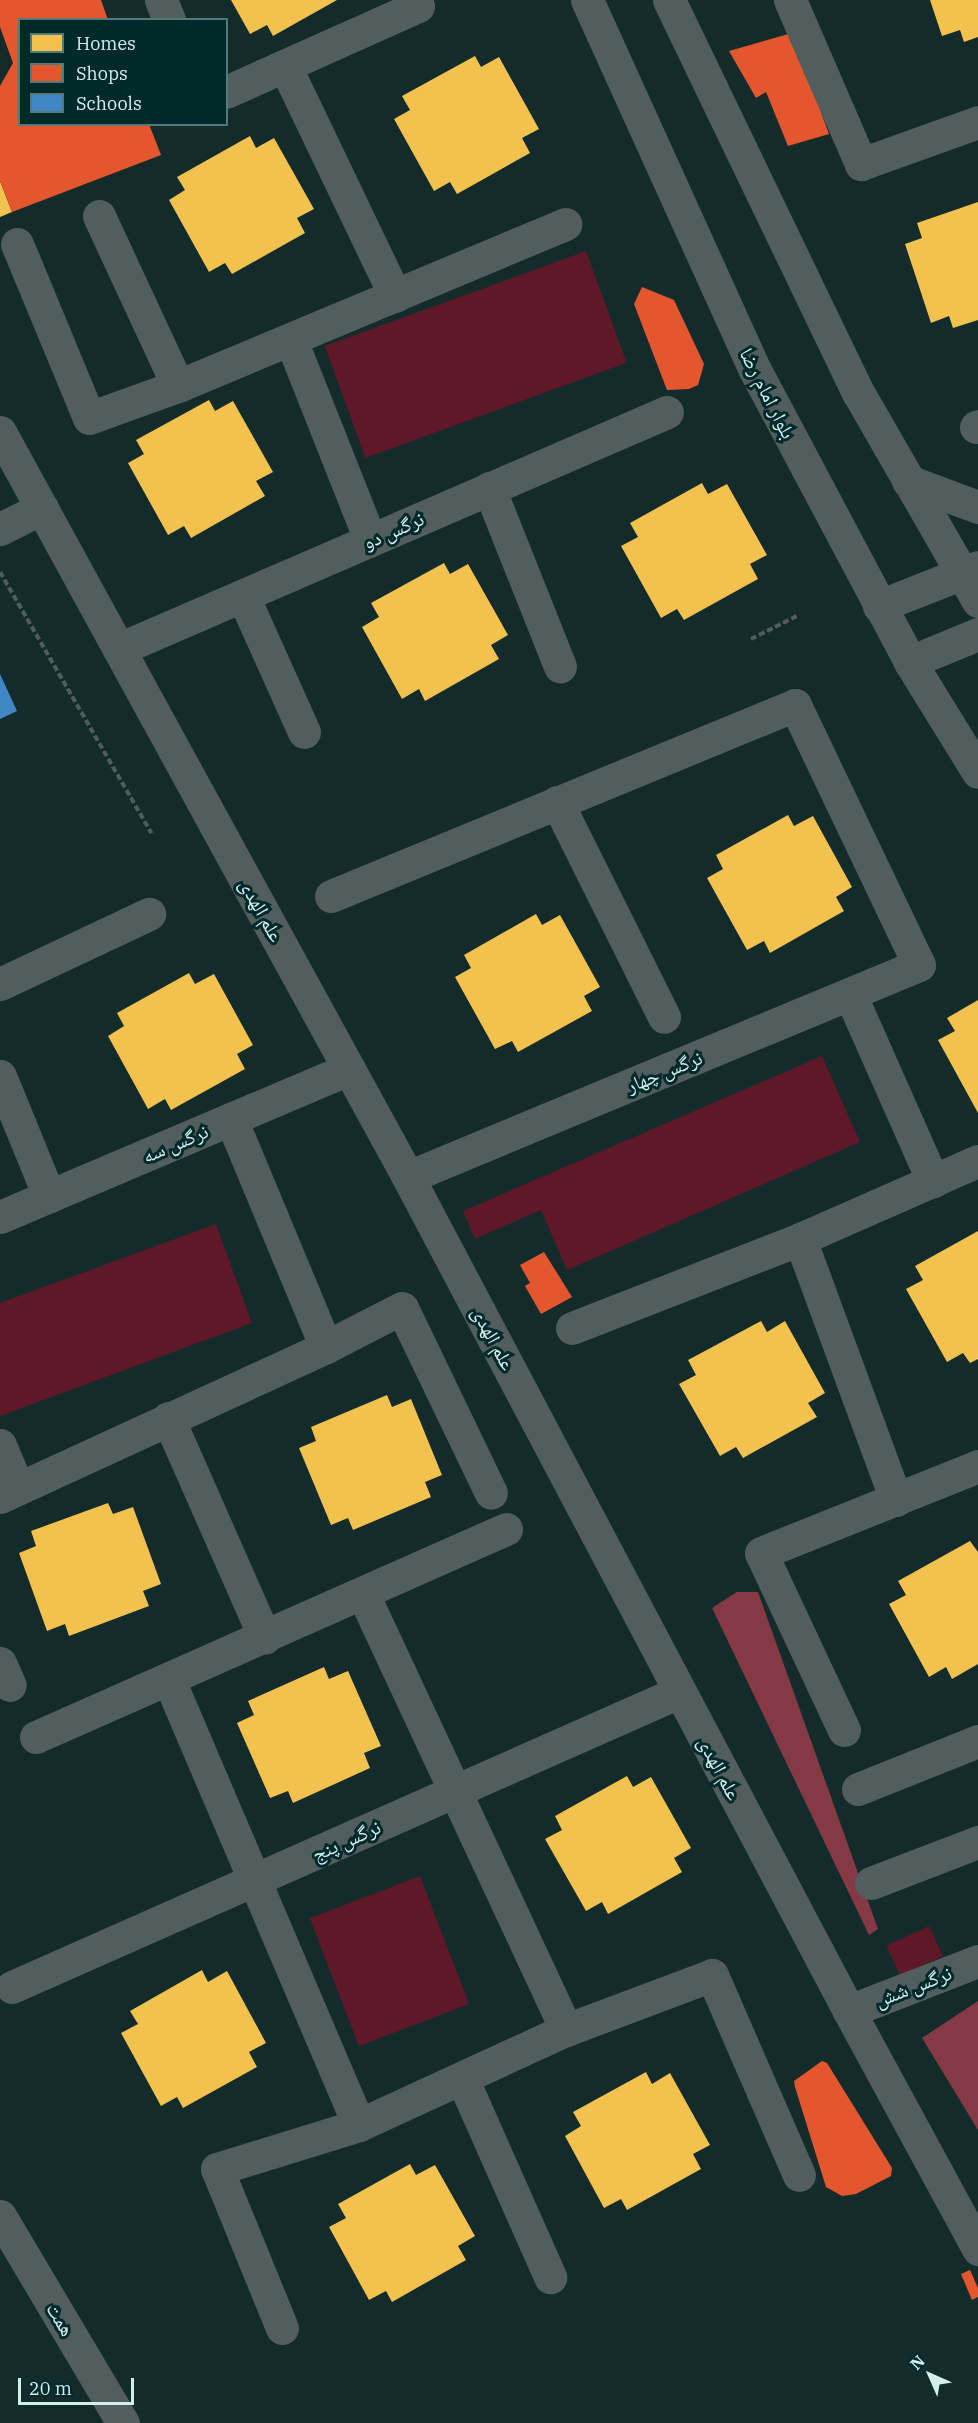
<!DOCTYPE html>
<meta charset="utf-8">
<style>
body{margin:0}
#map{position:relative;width:978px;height:2423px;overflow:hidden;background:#142b2b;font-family:"IBM Plex Serif","Noto Naskh Arabic",serif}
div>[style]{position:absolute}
.green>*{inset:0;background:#5e1828;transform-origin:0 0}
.forest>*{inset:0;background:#843944}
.homes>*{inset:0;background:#f2c14e}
.shops>*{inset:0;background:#e4572e}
.schools>*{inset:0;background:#3f88c5}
.path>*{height:4px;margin-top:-2px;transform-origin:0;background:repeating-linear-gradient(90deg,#505b5b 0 6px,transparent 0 9px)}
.street>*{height:33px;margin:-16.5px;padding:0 16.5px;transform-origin:16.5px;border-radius:16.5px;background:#525d5d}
.secondary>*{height:33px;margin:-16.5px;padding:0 16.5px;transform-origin:16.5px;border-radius:16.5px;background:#525e5e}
span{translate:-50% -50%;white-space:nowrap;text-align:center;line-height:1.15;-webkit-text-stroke:6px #002a2a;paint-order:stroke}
.street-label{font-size:20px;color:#d4eeed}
.legend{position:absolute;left:18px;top:18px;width:210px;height:108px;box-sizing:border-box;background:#002a2a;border:2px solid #557878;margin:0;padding:8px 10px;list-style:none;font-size:18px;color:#d4eeed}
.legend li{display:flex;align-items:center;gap:12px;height:30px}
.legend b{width:30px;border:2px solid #557878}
.north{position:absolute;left:900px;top:2345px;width:60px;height:60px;-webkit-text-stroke:4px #002a2a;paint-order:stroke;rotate:315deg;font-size:16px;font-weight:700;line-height:24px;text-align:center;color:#d4eeed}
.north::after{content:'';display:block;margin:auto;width:21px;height:27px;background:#d4eeed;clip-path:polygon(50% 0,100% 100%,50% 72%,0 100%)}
.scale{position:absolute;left:18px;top:2378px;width:116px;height:27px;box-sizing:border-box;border:3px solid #d4eeed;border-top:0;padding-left:8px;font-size:18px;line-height:21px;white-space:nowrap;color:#d4eeed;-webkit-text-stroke:4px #002a2a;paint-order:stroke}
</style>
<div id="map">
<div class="green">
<div style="left:586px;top:251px;width:119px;height:278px;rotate:70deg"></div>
<div style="clip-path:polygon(822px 1056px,860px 1142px,567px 1270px,541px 1210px,475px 1239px,463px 1211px)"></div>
<div style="clip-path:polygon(216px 1224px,252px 1323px,0 1416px,0 1303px)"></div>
<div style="left:420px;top:1876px;width:137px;height:118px;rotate:69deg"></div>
<div style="left:929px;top:1926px;width:33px;height:47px;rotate:65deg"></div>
</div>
<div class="forest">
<div style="clip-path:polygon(737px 1592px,758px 1592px,878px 1929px,869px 1935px,712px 1608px)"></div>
<div style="clip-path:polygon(978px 2001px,978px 2130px,922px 2038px)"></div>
</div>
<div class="homes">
<div style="clip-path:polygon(231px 0,337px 0,273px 36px,267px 25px,250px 34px)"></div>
<div style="clip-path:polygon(930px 0,978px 0,978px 37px,964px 42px,960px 30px,942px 36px)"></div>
<div style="clip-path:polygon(475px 56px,481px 67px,499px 57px,539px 129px,522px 138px,530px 153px,457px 194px,450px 182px,434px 191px,394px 119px,410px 110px,402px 96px)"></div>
<div style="clip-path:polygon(250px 136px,256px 148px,274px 138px,314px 209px,297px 218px,305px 233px,232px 274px,225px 263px,209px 272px,169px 200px,185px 190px,177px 177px)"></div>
<div style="clip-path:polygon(0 181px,12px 212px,0 217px)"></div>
<div style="clip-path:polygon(978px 202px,978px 320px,953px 328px,949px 316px,931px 323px,905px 244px,922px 238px,917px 223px)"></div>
<div style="clip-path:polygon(209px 400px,215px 411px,233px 401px,273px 472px,256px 481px,265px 496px,191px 538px,184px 526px,168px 535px,128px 463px,144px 454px,136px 440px)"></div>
<div style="clip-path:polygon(702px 483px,708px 494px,727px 484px,767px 555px,750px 564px,758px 579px,684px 620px,677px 609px,661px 618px,621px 546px,638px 537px,630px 523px)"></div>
<div style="clip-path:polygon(444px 563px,450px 574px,468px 564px,508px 635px,491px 645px,499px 659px,425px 701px,419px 689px,402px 699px,362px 627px,379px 617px,371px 603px)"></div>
<div style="clip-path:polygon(788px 815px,794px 826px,813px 816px,852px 887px,836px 897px,844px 911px,770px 953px,764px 941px,747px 950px,707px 878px,723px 869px,716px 855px)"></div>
<div style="clip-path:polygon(536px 914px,542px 925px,560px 915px,600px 987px,584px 996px,592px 1011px,518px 1052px,512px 1041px,495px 1049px,455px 977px,471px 968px,464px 955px)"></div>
<div style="clip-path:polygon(189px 973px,195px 984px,214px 974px,253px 1045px,237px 1054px,245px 1069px,171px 1110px,165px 1099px,148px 1109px,108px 1036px,124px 1026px,117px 1013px)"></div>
<div style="clip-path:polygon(978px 1000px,978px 1113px,938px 1040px,955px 1031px,947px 1018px)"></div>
<div style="clip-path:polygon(978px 1231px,978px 1359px,970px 1363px,963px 1353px,947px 1362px,906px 1289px,923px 1280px,915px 1266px)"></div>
<div style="clip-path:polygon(761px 1321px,767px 1332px,785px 1321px,825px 1393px,808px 1403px,817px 1417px,743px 1458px,736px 1447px,720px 1456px,679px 1384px,696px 1375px,688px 1360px)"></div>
<div style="clip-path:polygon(387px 1395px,392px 1407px,411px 1399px,442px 1475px,425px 1482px,431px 1497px,353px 1530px,348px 1518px,331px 1525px,299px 1448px,316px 1441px,311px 1427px)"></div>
<div style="clip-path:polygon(108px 1503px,113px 1514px,133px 1507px,161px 1584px,143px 1591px,149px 1606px,69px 1636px,65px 1624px,47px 1631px,19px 1553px,36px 1546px,31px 1531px)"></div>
<div style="clip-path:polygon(970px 1541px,978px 1552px,978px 1664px,952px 1679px,946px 1667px,929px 1677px,889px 1604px,906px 1595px,898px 1581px)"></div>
<div style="clip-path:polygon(324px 1667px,329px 1679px,348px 1671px,381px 1746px,364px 1753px,370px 1768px,293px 1803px,288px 1791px,270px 1798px,237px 1723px,254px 1715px,248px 1701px)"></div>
<div style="clip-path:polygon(627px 1776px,633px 1787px,651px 1777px,691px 1848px,674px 1858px,682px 1872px,608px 1914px,602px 1902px,586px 1911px,545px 1839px,562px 1830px,555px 1816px)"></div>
<div style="clip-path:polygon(202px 1970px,208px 1982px,227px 1971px,266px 2043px,249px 2052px,257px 2067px,183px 2108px,177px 2097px,161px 2106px,121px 2033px,138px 2024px,130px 2011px)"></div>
<div style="clip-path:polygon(646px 2072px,652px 2084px,670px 2073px,710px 2145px,693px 2154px,701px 2169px,627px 2210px,621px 2199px,604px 2208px,565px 2136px,581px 2126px,573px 2112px)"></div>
<div style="clip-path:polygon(410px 2164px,416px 2175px,435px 2165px,475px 2236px,458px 2246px,466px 2260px,392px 2302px,386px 2291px,369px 2300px,329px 2227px,346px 2218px,338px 2204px)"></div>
</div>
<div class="shops">
<div style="clip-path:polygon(0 0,101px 0,108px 20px,20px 20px,20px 124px,149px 124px,161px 155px,12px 212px,0 181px,0 86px,13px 63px,0 27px)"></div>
<div style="clip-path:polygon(792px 33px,829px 134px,788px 146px,766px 92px,756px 98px,729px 51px)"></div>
<div style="clip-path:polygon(642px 287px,674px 300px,704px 364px,698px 385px,689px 389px,667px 390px,634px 304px)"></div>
<div style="clip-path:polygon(544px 1252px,572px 1297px,541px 1314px,525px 1286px,530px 1283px,520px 1265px)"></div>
<div style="clip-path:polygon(822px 2061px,827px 2063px,892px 2168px,891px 2176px,856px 2194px,842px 2196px,826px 2187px,795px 2087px,794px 2081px)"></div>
<div style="clip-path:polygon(970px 2270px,978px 2288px,978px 2297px,972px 2300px,961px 2274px)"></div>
</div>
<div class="schools">
<div style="clip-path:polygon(0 674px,17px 711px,0 719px)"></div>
</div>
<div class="path">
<div style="left:0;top:572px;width:302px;rotate:59.9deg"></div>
<div style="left:751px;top:639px;width:54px;rotate:-26.6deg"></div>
</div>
<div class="street">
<div style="left:161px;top:0;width:22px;rotate:68deg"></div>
<div style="left:790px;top:0;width:179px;rotate:66.6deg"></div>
<div style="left:861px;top:164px;width:124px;rotate:-19.7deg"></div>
<div style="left:285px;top:66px;width:255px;rotate:64.4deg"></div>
<div style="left:226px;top:92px;width:210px;rotate:-24.1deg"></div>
<div style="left:418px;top:6px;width:6px;rotate:-108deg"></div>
<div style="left:99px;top:216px;width:187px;rotate:65.1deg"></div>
<div style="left:178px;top:386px;width:420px;rotate:-22.7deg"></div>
<div style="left:17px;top:244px;width:188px;rotate:67.5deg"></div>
<div style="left:89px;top:418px;width:95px;rotate:-19.8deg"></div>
<div style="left:291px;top:340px;width:215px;rotate:68.4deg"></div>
<div style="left:976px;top:427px;width:2px;rotate:-27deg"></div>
<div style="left:0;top:432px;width:849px;rotate:61.29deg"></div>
<div style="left:408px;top:1177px;width:943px;rotate:62.13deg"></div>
<div style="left:849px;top:2011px;width:271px;rotate:61.5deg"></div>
<div style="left:489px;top:488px;width:192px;rotate:68.3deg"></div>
<div style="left:0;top:529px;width:47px;rotate:-26.6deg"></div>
<div style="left:243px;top:596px;width:149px;rotate:65.8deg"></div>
<div style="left:119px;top:649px;width:597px;rotate:-23.39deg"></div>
<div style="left:557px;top:802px;width:240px;rotate:63.5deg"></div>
<div style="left:331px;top:896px;width:502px;rotate:-22.37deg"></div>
<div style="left:795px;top:705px;width:288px;rotate:64.5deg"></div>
<div style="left:919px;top:965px;width:553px;rotate:157.47deg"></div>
<div style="left:0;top:984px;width:165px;rotate:-25.2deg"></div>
<div style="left:850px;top:994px;width:205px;rotate:66.1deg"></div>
<div style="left:0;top:1076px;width:130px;rotate:67.8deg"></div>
<div style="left:231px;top:1119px;width:247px;rotate:67.4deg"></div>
<div style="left:0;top:1217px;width:379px;rotate:-23deg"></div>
<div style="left:800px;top:1239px;width:278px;rotate:69.8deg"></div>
<div style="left:572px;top:1328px;width:245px;rotate:-21.3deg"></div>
<div style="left:800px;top:1239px;width:194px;rotate:-23.7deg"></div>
<div style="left:168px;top:1418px;width:240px;rotate:66.2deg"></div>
<div style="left:0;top:1445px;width:47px;rotate:67.3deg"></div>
<div style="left:0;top:1497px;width:359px;rotate:-24.7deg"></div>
<div style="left:326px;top:1347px;width:85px;rotate:-27.2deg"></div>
<div style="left:402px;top:1308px;width:205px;rotate:64.3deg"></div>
<div style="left:363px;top:1594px;width:481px;rotate:65deg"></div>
<div style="left:0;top:1663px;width:24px;rotate:66deg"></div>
<div style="left:169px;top:1680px;width:484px;rotate:66.9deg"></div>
<div style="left:844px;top:1730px;width:195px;rotate:-115.1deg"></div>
<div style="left:761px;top:1553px;width:234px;rotate:-21.8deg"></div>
<div style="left:36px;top:1737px;width:514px;rotate:-23.87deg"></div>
<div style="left:858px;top:1789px;width:129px;rotate:-21.8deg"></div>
<div style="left:871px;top:1883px;width:115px;rotate:-21deg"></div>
<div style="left:12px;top:1987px;width:729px;rotate:-23.86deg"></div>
<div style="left:849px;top:2011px;width:138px;rotate:-21.2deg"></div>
<div style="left:462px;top:2078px;width:218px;rotate:66.1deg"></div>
<div style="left:282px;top:2328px;width:172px;rotate:-112.2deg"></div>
<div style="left:217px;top:2169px;width:149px;rotate:-17.2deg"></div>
<div style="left:359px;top:2125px;width:228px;rotate:-24.7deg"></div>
<div style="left:566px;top:2030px;width:156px;rotate:-20.6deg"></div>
<div style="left:712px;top:1975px;width:218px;rotate:66.5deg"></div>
</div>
<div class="secondary">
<div style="left:587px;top:0;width:406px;rotate:65.6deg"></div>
<div style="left:755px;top:370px;width:331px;rotate:62deg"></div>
<div style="left:910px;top:662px;width:129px;rotate:58.3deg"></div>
<div style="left:669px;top:0;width:437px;rotate:64.3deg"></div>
<div style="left:859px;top:394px;width:239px;rotate:60.1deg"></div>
<div style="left:908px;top:481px;width:75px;rotate:20.4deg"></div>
<div style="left:879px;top:606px;width:106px;rotate:-21.5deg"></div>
<div style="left:910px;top:662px;width:74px;rotate:-22.4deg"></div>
<div style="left:0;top:2216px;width:241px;rotate:59.3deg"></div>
</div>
<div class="street-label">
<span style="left:768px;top:393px;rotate:63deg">بلوار امام رضا</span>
<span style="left:393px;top:530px;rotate:-24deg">نرگس دو</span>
<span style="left:262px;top:910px;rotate:61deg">علم الهدی</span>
<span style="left:664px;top:1071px;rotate:-22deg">نرگس چهار</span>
<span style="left:175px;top:1143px;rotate:-23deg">نرگس سه</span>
<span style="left:494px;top:1338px;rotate:62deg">علم الهدی</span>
<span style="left:720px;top:1768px;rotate:62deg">علم الهدی</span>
<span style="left:346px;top:1840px;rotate:-24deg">نرگس پنج</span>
<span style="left:913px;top:1986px;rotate:-21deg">نرگس شش</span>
<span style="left:61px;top:2319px;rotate:59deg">همت</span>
</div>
<ul class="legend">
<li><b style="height:16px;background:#f2c14e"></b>Homes</li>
<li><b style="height:16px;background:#e4572e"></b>Shops</li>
<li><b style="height:16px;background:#3f88c5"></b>Schools</li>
</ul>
<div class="north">N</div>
<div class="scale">20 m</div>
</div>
